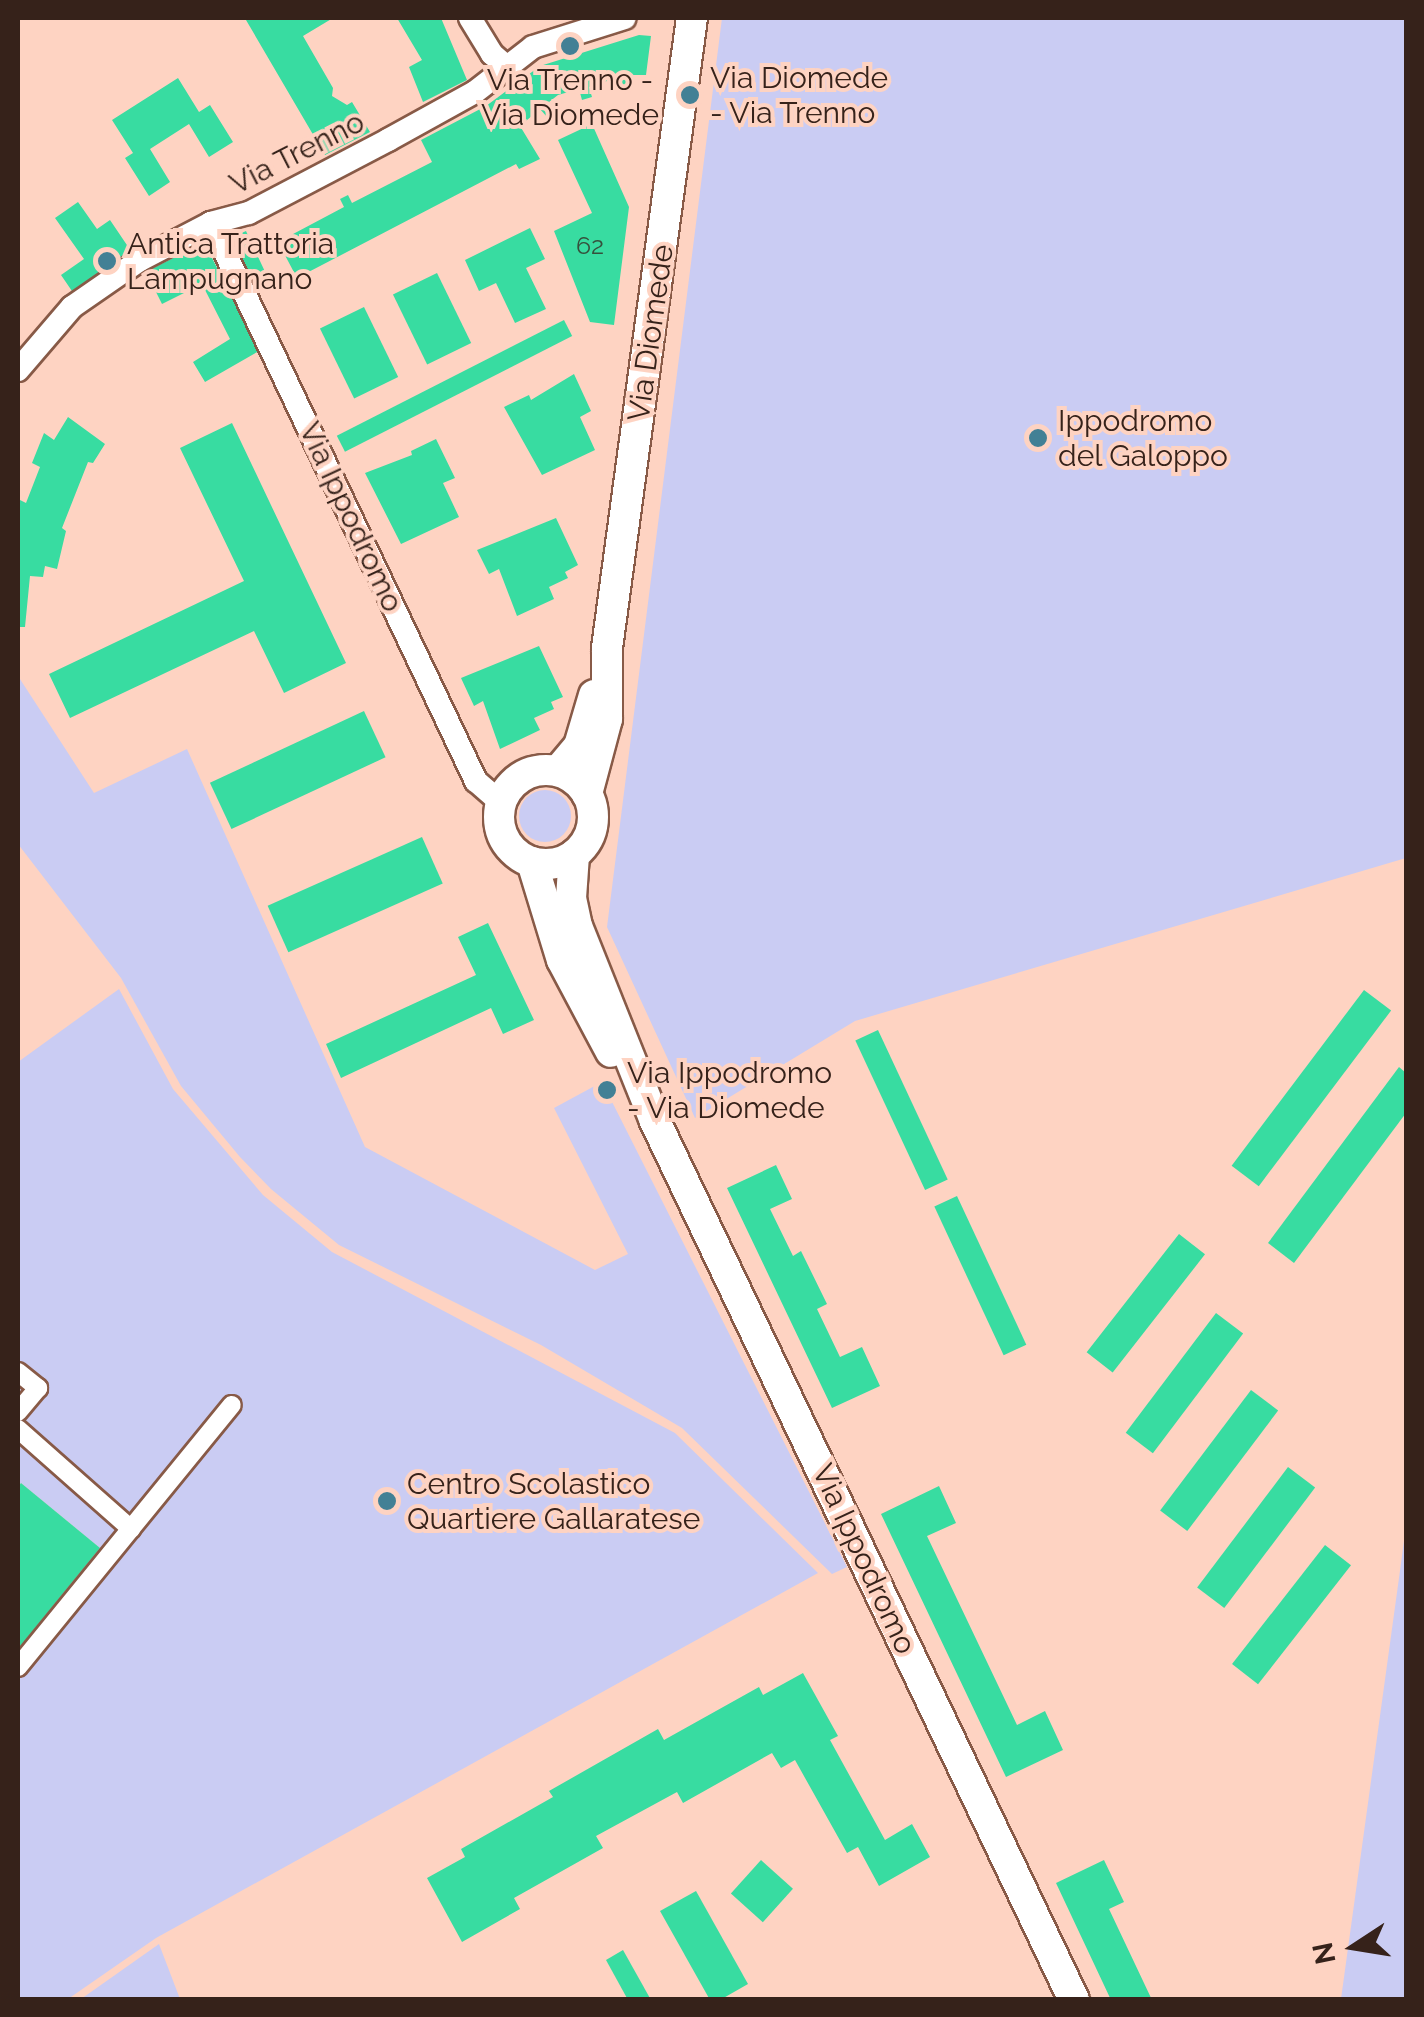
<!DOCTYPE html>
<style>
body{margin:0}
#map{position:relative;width:1424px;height:2017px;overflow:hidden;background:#fed3c2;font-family:Raleway,sans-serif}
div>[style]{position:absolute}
.green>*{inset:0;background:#caccf3}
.round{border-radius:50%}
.building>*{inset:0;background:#38dca1;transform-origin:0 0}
.roads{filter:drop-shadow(2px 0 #885a47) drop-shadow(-2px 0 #885a47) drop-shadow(0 2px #885a47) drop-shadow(0 -2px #885a47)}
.pedestrian>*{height:18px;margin:-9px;padding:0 9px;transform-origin:9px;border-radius:9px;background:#fff}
.minor>*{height:22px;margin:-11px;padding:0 11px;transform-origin:11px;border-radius:11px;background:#fff}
.tertiary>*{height:30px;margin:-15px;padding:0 15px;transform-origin:15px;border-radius:15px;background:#fff}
.tertiary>.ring{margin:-15px;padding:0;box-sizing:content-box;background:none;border:30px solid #fff;border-radius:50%}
.dots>*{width:28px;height:28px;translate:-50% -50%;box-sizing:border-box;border:5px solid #fed3c2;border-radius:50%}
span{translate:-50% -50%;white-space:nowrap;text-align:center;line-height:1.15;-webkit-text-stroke:8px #fed3c2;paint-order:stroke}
.number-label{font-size:25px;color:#36503c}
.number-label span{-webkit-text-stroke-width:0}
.poi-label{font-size:30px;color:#36221a}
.left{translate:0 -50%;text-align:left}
.street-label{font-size:30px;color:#36221a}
.frame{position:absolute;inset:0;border:20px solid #36221a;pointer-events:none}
.north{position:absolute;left:1304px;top:1897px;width:100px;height:100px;-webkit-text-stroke:8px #fed3c2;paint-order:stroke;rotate:258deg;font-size:28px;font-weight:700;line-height:40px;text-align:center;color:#36221a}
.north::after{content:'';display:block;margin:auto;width:35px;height:45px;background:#36221a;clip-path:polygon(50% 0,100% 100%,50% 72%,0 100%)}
</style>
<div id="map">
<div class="green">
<div style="clip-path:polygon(722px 18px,1406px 18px,1406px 858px,855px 1021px,695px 1118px,607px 927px)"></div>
<div style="clip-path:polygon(18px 676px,94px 793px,187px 749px,365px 1147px,595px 1270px,628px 1254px,554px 1108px,602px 1082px,847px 1567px,832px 1574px,682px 1428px,541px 1345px,339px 1245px,271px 1189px,240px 1157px,181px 1086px,121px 978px,18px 844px)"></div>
<div class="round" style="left:519px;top:790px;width:52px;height:52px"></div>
<div style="clip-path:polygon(119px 989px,173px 1089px,263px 1195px,332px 1252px,675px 1433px,818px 1573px,156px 1938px,68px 1999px,18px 1999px,18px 1649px,100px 1548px,21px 1483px,18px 1487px,18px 1062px)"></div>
<div style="clip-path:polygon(1406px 1526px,1406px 1999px,1341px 1999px,1399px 1578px)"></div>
<div style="clip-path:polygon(159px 1944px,180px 1999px,81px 1999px)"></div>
</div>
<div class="building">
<div style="clip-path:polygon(250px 18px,333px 18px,303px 36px,333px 88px,332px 96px,347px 105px,352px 102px,370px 132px,325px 155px,246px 20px)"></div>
<div style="clip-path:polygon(397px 18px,441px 18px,467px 80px,423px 102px,409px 67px,422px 60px)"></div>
<div style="clip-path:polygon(639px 35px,651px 36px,646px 75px,629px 75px,631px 86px,623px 88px,619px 77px,589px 87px,592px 97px,582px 100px,579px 89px,558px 95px,549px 102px,556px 110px,547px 117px,540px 109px,520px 126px,540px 159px,519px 169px,516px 164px,297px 278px,278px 242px,344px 207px,340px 199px,348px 195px,352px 203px,432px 162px,421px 140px,486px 106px,540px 66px)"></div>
<div style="clip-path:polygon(178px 78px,199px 112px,210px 105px,233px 142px,209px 157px,189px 124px,150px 149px,170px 182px,149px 196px,125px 158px,133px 153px,112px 120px)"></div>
<div style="clip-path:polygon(592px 124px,629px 207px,614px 325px,590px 322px,554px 231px,592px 213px,558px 140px)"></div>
<div style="clip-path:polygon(78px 202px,97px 229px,110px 220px,133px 254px,74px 294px,61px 275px,84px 259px,55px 218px)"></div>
<div style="clip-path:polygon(530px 228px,545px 259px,526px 268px,546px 309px,515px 323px,496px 283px,479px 291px,465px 260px)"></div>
<div style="left:246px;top:231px;width:55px;height:18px;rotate:65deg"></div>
<div style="clip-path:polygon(204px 242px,259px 351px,205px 382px,193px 362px,230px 339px,202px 284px,162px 304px,146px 272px)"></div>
<div style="left:437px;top:273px;width:78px;height:49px;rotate:64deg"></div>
<div style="left:364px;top:307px;width:78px;height:49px;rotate:64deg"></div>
<div style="left:564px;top:320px;width:18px;height:255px;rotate:63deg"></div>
<div style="clip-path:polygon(574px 374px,591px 411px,580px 417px,595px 450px,542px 475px,504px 407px,529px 395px,531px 400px)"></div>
<div style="clip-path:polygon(68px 417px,105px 444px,93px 463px,88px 462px,62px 528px,66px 531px,57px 569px,45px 566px,43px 577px,30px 576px,25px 627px,18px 627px,18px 499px,26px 503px,40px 467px,32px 463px,44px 433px,54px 440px)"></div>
<div style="clip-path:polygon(232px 423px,346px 663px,284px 693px,254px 631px,70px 718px,49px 674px,244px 581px,180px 448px)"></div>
<div style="clip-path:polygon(436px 439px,455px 478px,443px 483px,459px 517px,401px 544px,365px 473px,412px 455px,411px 451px)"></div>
<div style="clip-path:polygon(556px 518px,578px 565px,565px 572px,568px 578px,549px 587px,554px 599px,517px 616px,499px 569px,489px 574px,477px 550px)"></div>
<div style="clip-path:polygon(539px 646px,563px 697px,551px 702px,554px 709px,534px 718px,540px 730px,500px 749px,483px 701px,474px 706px,461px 678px)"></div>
<div style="left:364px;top:711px;width:51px;height:170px;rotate:65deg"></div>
<div style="left:422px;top:837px;width:51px;height:169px;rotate:66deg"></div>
<div style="clip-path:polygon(488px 923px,534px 1020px,503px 1034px,491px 1008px,341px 1078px,326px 1044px,476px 975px,458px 937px)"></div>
<div style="left:1364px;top:990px;width:34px;height:220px;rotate:37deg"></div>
<div style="left:878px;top:1030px;width:165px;height:25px;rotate:65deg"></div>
<div style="clip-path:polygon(1399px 1067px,1406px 1073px,1406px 1113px,1294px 1263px,1268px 1243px)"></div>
<div style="clip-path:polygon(776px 1165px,792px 1199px,770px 1209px,793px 1256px,801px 1251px,827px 1304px,817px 1309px,840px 1357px,862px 1347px,880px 1386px,832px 1408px,727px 1188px)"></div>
<div style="left:957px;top:1196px;width:164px;height:25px;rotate:65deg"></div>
<div style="left:1179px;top:1234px;width:33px;height:150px;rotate:38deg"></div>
<div style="left:1216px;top:1313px;width:34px;height:150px;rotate:37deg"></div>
<div style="left:1251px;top:1390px;width:34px;height:151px;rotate:37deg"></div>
<div style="left:1288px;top:1467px;width:34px;height:151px;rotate:37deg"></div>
<div style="clip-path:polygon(21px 1483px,100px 1548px,18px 1649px,18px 1487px)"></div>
<div style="clip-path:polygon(939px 1486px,956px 1523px,927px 1536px,1017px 1725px,1045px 1711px,1063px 1750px,1006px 1777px,881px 1514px)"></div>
<div style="left:1325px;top:1545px;width:33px;height:151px;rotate:38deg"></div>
<div style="clip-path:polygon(803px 1673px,838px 1736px,830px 1740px,885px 1840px,912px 1824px,930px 1857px,879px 1886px,858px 1847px,847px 1853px,795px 1760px,781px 1768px,772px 1753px,683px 1803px,677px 1792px,596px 1836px,603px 1848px,514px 1898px,520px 1909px,462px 1942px,427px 1878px,465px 1857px,461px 1849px,553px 1797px,549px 1791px,658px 1729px,664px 1740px,759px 1687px,763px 1695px)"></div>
<div style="left:761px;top:1860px;width:43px;height:45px;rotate:42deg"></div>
<div style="clip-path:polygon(1104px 1860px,1124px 1902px,1109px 1909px,1152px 2000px,1111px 2000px,1056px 1883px)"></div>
<div style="clip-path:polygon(696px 1891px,748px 1984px,720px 2000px,710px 2000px,660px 1911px)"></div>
<div style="clip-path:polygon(623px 1950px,651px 2000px,628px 2000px,606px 1960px)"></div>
</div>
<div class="roads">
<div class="pedestrian">
<div style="left:18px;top:1372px;width:26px;rotate:39deg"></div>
<div style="left:38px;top:1388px;width:31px;rotate:130deg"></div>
<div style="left:18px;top:1429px;width:151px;rotate:41.5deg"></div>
<div style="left:18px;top:1667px;width:338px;rotate:-50.8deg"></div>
</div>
<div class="minor">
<div style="left:470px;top:18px;width:42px;rotate:58.6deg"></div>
<div style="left:492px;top:54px;width:21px;rotate:41deg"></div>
<div style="left:211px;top:223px;width:618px;rotate:64.6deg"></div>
<div style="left:476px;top:781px;width:33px;rotate:41deg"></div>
<div style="left:18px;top:370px;width:83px;rotate:-49.4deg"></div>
<div style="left:72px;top:307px;width:83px;rotate:-34.7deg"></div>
<div style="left:140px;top:260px;width:80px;rotate:-27.5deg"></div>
<div style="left:211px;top:223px;width:39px;rotate:-15deg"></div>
<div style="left:249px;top:213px;width:157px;rotate:-27.7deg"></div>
<div style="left:388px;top:140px;width:99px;rotate:-28.9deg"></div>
<div style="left:475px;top:92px;width:73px;rotate:-37.8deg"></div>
<div style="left:533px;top:47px;width:96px;rotate:-17.5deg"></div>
</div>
<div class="tertiary">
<div class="ring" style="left:499px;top:770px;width:64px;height:64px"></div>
<div style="left:558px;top:771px;width:33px;rotate:-50deg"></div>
<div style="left:579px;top:746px;width:53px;rotate:-73.6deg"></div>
<div style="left:587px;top:794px;width:78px;rotate:-75.1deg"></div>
<div style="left:607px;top:719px;width:71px;rotate:-90deg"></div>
<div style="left:607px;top:648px;width:636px;rotate:-82.32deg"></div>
<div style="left:574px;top:855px;width:43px;rotate:94deg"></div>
<div style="left:571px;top:898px;width:29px;rotate:78deg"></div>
<div style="left:577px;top:926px;width:208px;rotate:68.2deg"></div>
<div style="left:654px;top:1119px;width:976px;rotate:64.51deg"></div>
<div style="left:532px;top:862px;width:102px;rotate:73deg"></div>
<div style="left:562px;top:960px;width:104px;rotate:62deg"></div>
</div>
</div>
<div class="dots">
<div style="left:570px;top:46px;background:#428095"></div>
<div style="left:690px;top:95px;background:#428095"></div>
<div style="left:107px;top:261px;background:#428095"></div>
<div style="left:1038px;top:438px;background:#428095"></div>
<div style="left:607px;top:1090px;background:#428095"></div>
<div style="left:387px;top:1501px;background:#428095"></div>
</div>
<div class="number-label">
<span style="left:590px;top:245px">62</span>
</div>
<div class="poi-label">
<span class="left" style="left:710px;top:95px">Via Diomede<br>- Via Trenno</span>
<span style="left:570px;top:97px">Via Trenno -<br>Via Diomede</span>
<span class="left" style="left:127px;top:261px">Antica Trattoria<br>Lampugnano</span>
<span class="left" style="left:1058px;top:438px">Ippodromo<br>del Galoppo</span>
<span class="left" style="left:627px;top:1090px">Via Ippodromo<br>- Via Diomede</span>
<span class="left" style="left:407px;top:1501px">Centro Scolastico<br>Quartiere Gallaratese</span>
</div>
<div class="street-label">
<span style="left:297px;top:153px;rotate:-27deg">Via Trenno</span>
<span style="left:651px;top:333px;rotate:-82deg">Via Diomede</span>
<span style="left:351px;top:517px;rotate:65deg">Via Ippodromo</span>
<span style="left:864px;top:1559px;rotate:65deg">Via Ippodromo</span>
</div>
<div class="frame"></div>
<div class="north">N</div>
</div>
